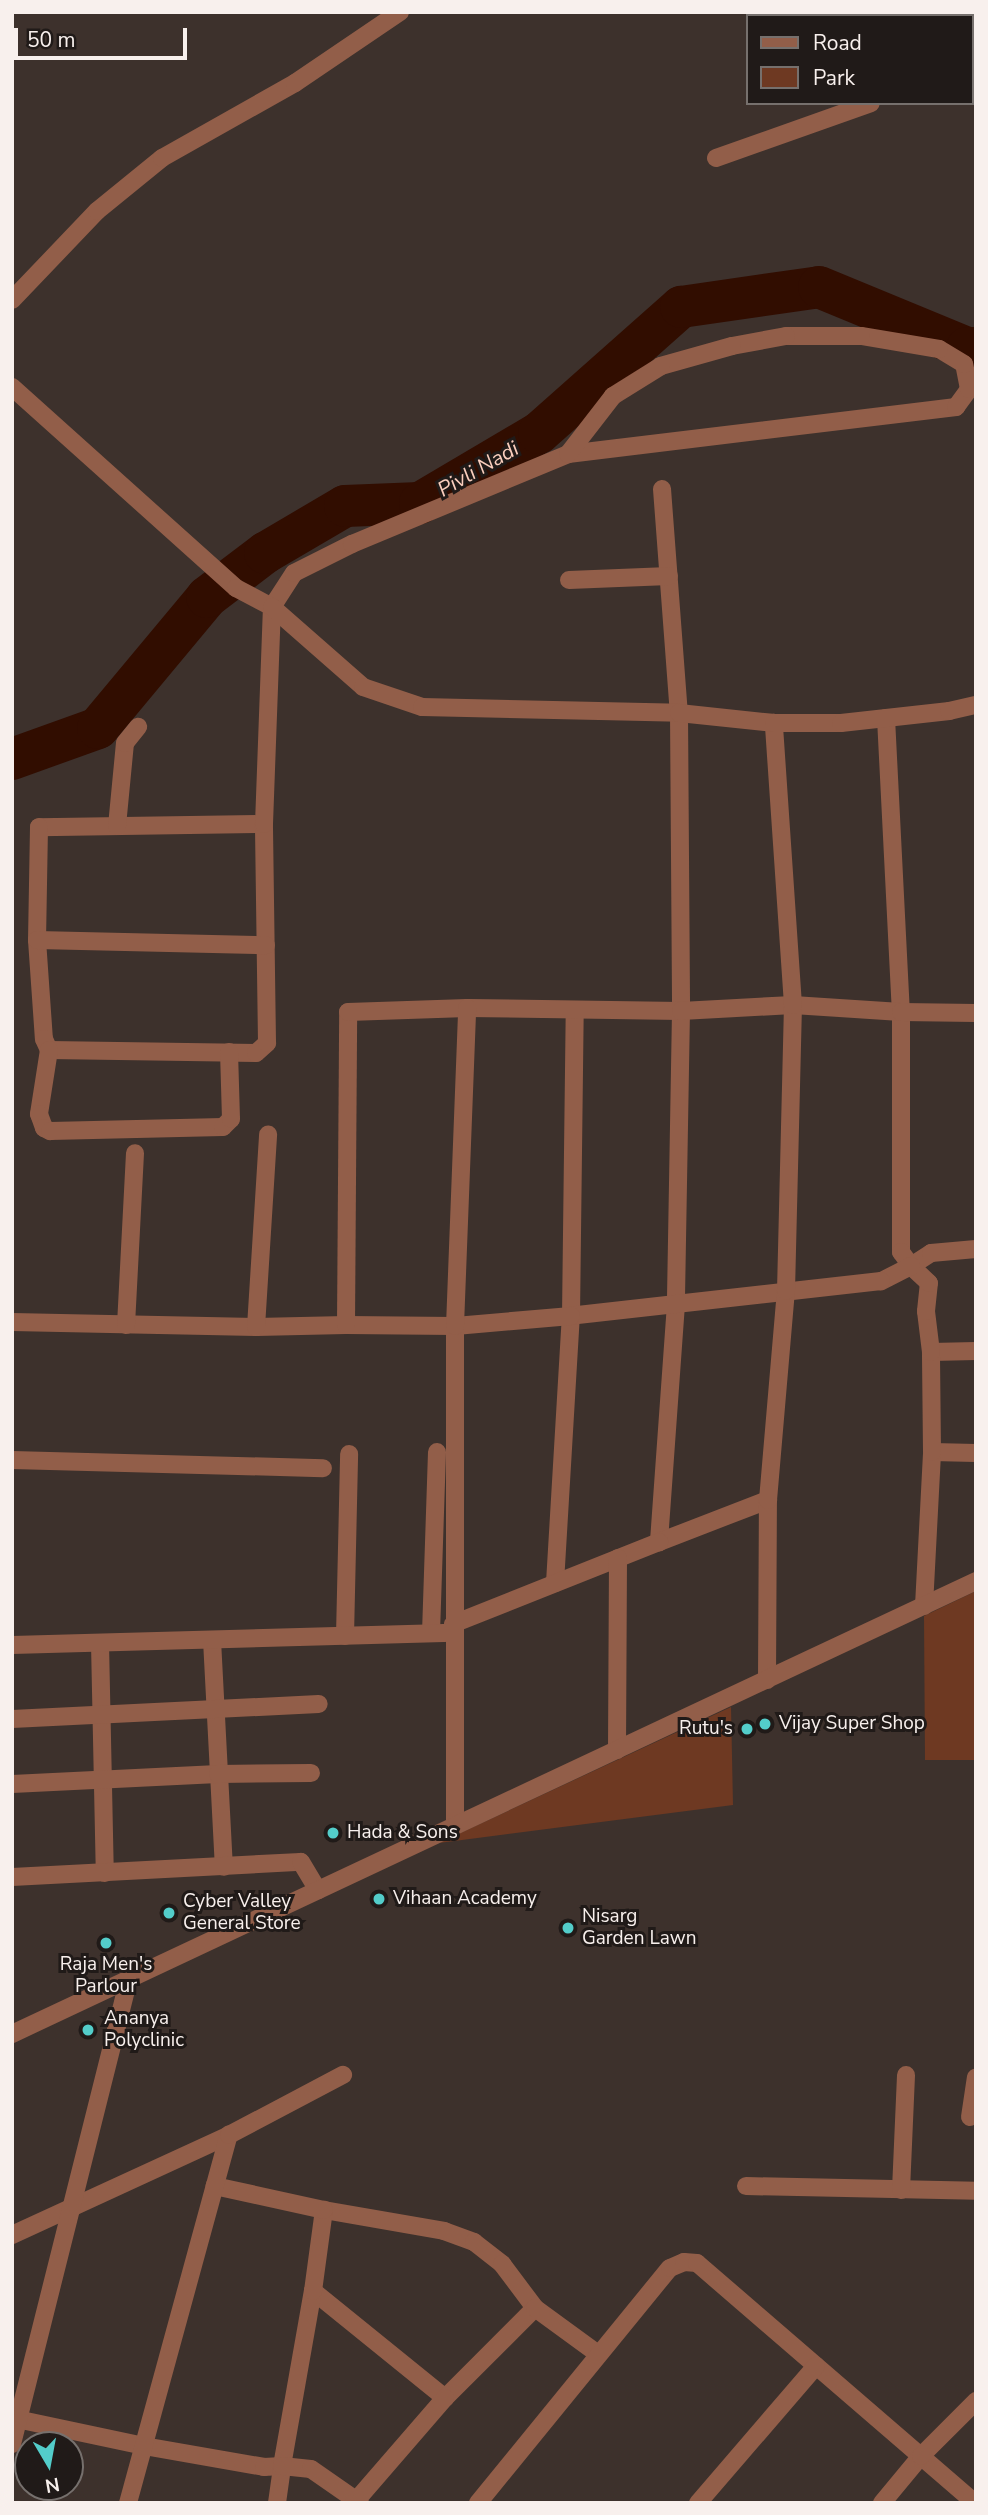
<!DOCTYPE html>
<style>
body{margin:0}
#map{position:relative;width:988px;height:2515px;overflow:hidden;background:#3d312c;font-family:"Nunito Sans",sans-serif}
div>[style]{position:absolute}
.green>*{inset:0;background:#6e3922}
.river>*{height:42px;margin:-21px;padding:0 21px;transform-origin:21px;border-radius:21px;background:#310d00}
.minor>*{height:18px;margin:-9px;padding:0 9px;transform-origin:9px;border-radius:9px;background:#925e49}
.tertiary>*{height:18px;margin:-9px;padding:0 9px;transform-origin:9px;border-radius:9px;background:#925e49}
.dots>*{width:19px;height:19px;translate:-50% -50%;box-sizing:border-box;border:4px solid #201a18;border-radius:50%}
span{translate:-50% -50%;white-space:nowrap;text-align:center;line-height:1.15;-webkit-text-stroke:6px #201a18;paint-order:stroke}
.poi-label{font-size:19px;color:#f8f0ed}
.left{translate:0 -50%;text-align:left}
.right{translate:-100% -50%;text-align:right}
.water-label{font-size:21px;color:#facebd;font-style:italic}
.frame{position:absolute;inset:0;border:14px solid #f8f0ed;pointer-events:none}
.legend{position:absolute;left:746px;top:14px;width:228px;height:91px;box-sizing:border-box;background:#201a18;border:2px solid #76706d;margin:0;padding:9px 12px;list-style:none;font-size:21px;color:#f8f0ed}
.legend li{display:flex;align-items:center;gap:14px;height:35px}
.legend b{width:35px;border:2px solid #76706d}
.north{position:absolute;left:14px;top:2431px;width:70px;height:70px;box-sizing:border-box;background:#201a18;border:2px solid #76706d;border-radius:50%;rotate:170deg;font-size:19px;font-weight:700;line-height:28px;text-align:center;color:#f8f0ed}
.north::after{content:'';display:block;margin:auto;width:24px;height:32px;background:#53cdca;clip-path:polygon(50% 0,100% 100%,50% 72%,0 100%)}
.scale{position:absolute;left:14px;top:28px;width:173px;height:32px;box-sizing:border-box;border:4px solid #f8f0ed;border-top:0;padding-left:9px;font-size:21px;line-height:24px;white-space:nowrap;color:#f8f0ed;-webkit-text-stroke:5px #201a18;paint-order:stroke}
</style>
<div id="map">
<div class="green">
<div style="clip-path:polygon(976px 1591px,976px 1760px,925px 1760px,924px 1616px)"></div>
<div style="clip-path:polygon(731px 1707px,733px 1805px,439px 1843px)"></div>
</div>
<div class="river">
<div style="left:12px;top:759px;width:91px;rotate:-19.8deg"></div>
<div style="left:98px;top:728px;width:170px;rotate:-50.2deg"></div>
<div style="left:207px;top:597px;width:73px;rotate:-37.2deg"></div>
<div style="left:265px;top:553px;width:93px;rotate:-30.4deg"></div>
<div style="left:345px;top:506px;width:75px;rotate:-2.3deg"></div>
<div style="left:420px;top:503px;width:138px;rotate:-30.5deg"></div>
<div style="left:539px;top:433px;width:190px;rotate:-41.6deg"></div>
<div style="left:681px;top:307px;width:139px;rotate:-8.2deg"></div>
<div style="left:819px;top:287px;width:160px;rotate:22.4deg"></div>
<div style="left:967px;top:348px;width:9px"></div>
</div>
<div class="minor">
<div style="left:972px;top:68px;width:4px;rotate:-14deg"></div>
<div style="left:716px;top:158px;width:164px;rotate:-19.5deg"></div>
<div style="left:662px;top:489px;width:225px;rotate:85.7deg"></div>
<div style="left:679px;top:713px;width:298px;rotate:89.6deg"></div>
<div style="left:681px;top:1011px;width:293px;rotate:91deg"></div>
<div style="left:676px;top:1304px;width:239px;rotate:94.1deg"></div>
<div style="left:659px;top:1542px;width:117px;rotate:-21.1deg"></div>
<div style="left:569px;top:580px;width:100px;rotate:-2.3deg"></div>
<div style="left:886px;top:718px;width:294px;rotate:87.1deg"></div>
<div style="left:901px;top:1012px;width:240px;rotate:90deg"></div>
<div style="left:901px;top:1252px;width:17px;rotate:54deg"></div>
<div style="left:911px;top:1266px;width:24px;rotate:-33deg"></div>
<div style="left:931px;top:1253px;width:45px;rotate:-5.1deg"></div>
<div style="left:264px;top:824px;width:225px;rotate:179.2deg"></div>
<div style="left:39px;top:827px;width:113px;rotate:91deg"></div>
<div style="left:37px;top:940px;width:99px;rotate:86deg"></div>
<div style="left:44px;top:1039px;width:12px;rotate:66deg"></div>
<div style="left:49px;top:1050px;width:207px;rotate:0.8deg"></div>
<div style="left:256px;top:1053px;width:15px;rotate:-42deg"></div>
<div style="left:267px;top:1043px;width:219px;rotate:-90.8deg"></div>
<div style="left:264px;top:824px;width:217px;rotate:-87.9deg"></div>
<div style="left:272px;top:607px;width:40px;rotate:-57.1deg"></div>
<div style="left:294px;top:573px;width:65px;rotate:-26.6deg"></div>
<div style="left:352px;top:544px;width:234px;rotate:-22.6deg"></div>
<div style="left:568px;top:454px;width:391px;rotate:-6.9deg"></div>
<div style="left:956px;top:407px;width:22px;rotate:-54deg"></div>
<div style="left:969px;top:389px;width:25px;rotate:-101deg"></div>
<div style="left:964px;top:364px;width:29px;rotate:-149deg"></div>
<div style="left:939px;top:349px;width:79px;rotate:-170.5deg"></div>
<div style="left:861px;top:336px;width:75px;rotate:180deg"></div>
<div style="left:786px;top:336px;width:55px;rotate:169.5deg"></div>
<div style="left:732px;top:346px;width:74px;rotate:164.3deg"></div>
<div style="left:661px;top:366px;width:57px;rotate:148deg"></div>
<div style="left:613px;top:396px;width:73px;rotate:127.8deg"></div>
<div style="left:117px;top:826px;width:83px;rotate:-84.5deg"></div>
<div style="left:125px;top:743px;width:21px;rotate:-51deg"></div>
<div style="left:37px;top:940px;width:229px;rotate:1.3deg"></div>
<div style="left:49px;top:1050px;width:65px;rotate:98.9deg"></div>
<div style="left:39px;top:1114px;width:15px;rotate:70deg"></div>
<div style="left:44px;top:1128px;width:7px;rotate:27deg"></div>
<div style="left:50px;top:1131px;width:173px;rotate:-1.3deg"></div>
<div style="left:223px;top:1127px;width:11px;rotate:-45deg"></div>
<div style="left:231px;top:1119px;width:67px;rotate:-91.7deg"></div>
<div style="left:12px;top:1322px;width:244px;rotate:1.2deg"></div>
<div style="left:256px;top:1327px;width:90px;rotate:-1.3deg"></div>
<div style="left:126px;top:1325px;width:172px;rotate:-87deg"></div>
<div style="left:256px;top:1327px;width:193px;rotate:-86.4deg"></div>
<div style="left:931px;top:1352px;width:45px;rotate:-1.3deg"></div>
<div style="left:932px;top:1452px;width:44px;rotate:1.3deg"></div>
<div style="left:12px;top:1460px;width:311px;rotate:1.5deg"></div>
<div style="left:555px;top:1583px;width:267px;rotate:-86.6deg"></div>
<div style="left:571px;top:1316px;width:306px;rotate:-89.3deg"></div>
<div style="left:924px;top:1606px;width:154px;rotate:-87deg"></div>
<div style="left:932px;top:1452px;width:100px;rotate:-90.6deg"></div>
<div style="left:931px;top:1352px;width:41px;rotate:-97deg"></div>
<div style="left:926px;top:1311px;width:28px;rotate:-84deg"></div>
<div style="left:929px;top:1283px;width:25px;rotate:-137deg"></div>
<div style="left:911px;top:1266px;width:34px;rotate:153deg"></div>
<div style="left:881px;top:1281px;width:312px;rotate:173.6deg"></div>
<div style="left:571px;top:1316px;width:116px;rotate:175.1deg"></div>
<div style="left:455px;top:1326px;width:109px;rotate:-179.5deg"></div>
<div style="left:346px;top:1325px;width:313px;rotate:-89.6deg"></div>
<div style="left:348px;top:1012px;width:119px;rotate:-1.9deg"></div>
<div style="left:467px;top:1008px;width:214px;rotate:0.8deg"></div>
<div style="left:681px;top:1011px;width:112px;rotate:-3.1deg"></div>
<div style="left:793px;top:1005px;width:108px;rotate:3.7deg"></div>
<div style="left:901px;top:1012px;width:75px;rotate:0.8deg"></div>
<div style="left:453px;top:1624px;width:222px;rotate:-21.7deg"></div>
<div style="left:431px;top:1633px;width:181px;rotate:-88.1deg"></div>
<div style="left:345px;top:1636px;width:182px;rotate:-88.7deg"></div>
<div style="left:212px;top:1640px;width:227px;rotate:87deg"></div>
<div style="left:100px;top:1643px;width:230px;rotate:88.8deg"></div>
<div style="left:12px;top:1645px;width:441px;rotate:-1.6deg"></div>
<div style="left:767px;top:1680px;width:180px;rotate:-89.7deg"></div>
<div style="left:768px;top:1500px;width:210px;rotate:-85.1deg"></div>
<div style="left:786px;top:1291px;width:286px;rotate:-88.6deg"></div>
<div style="left:793px;top:1005px;width:283px;rotate:-93.9deg"></div>
<div style="left:12px;top:1719px;width:307px;rotate:-2.8deg"></div>
<div style="left:617px;top:1750px;width:192px;rotate:-89.7deg"></div>
<div style="left:12px;top:1784px;width:206px;rotate:-2.8deg"></div>
<div style="left:218px;top:1774px;width:93px;rotate:-0.6deg"></div>
<div style="left:455px;top:1826px;width:500px;rotate:-90deg"></div>
<div style="left:455px;top:1326px;width:318px;rotate:-87.8deg"></div>
<div style="left:12px;top:1877px;width:289px;rotate:-3deg"></div>
<div style="left:301px;top:1862px;width:33px;rotate:59deg"></div>
<div style="left:12px;top:2034px;width:1065px;rotate:-25.17deg"></div>
<div style="left:970px;top:2117px;width:40px;rotate:-81.5deg"></div>
<div style="left:746px;top:2186px;width:230px;rotate:1.2deg"></div>
<div style="left:901px;top:2190px;width:115px;rotate:-87.5deg"></div>
<div style="left:324px;top:2210px;width:122px;rotate:9.9deg"></div>
<div style="left:444px;top:2231px;width:32px;rotate:20deg"></div>
<div style="left:474px;top:2242px;width:36px;rotate:38deg"></div>
<div style="left:502px;top:2264px;width:55px;rotate:53.1deg"></div>
<div style="left:12px;top:2235px;width:239px;rotate:-24.7deg"></div>
<div style="left:313px;top:2291px;width:170px;rotate:39deg"></div>
<div style="left:445px;top:2398px;width:127px;rotate:-45deg"></div>
<div style="left:535px;top:2308px;width:78px;rotate:36.1deg"></div>
<div style="left:12px;top:2418px;width:135px;rotate:12deg"></div>
<div style="left:144px;top:2446px;width:122px;rotate:9.9deg"></div>
<div style="left:264px;top:2467px;width:18px;rotate:-3deg"></div>
<div style="left:282px;top:2466px;width:178px;rotate:-80deg"></div>
<div style="left:313px;top:2291px;width:82px;rotate:-82.3deg"></div>
<div style="left:324px;top:2210px;width:112px;rotate:-167.6deg"></div>
<div style="left:12px;top:2444px;width:479px;rotate:-75.9deg"></div>
<div style="left:128px;top:2503px;width:382px;rotate:-74.7deg"></div>
<div style="left:229px;top:2135px;width:129px;rotate:-27.8deg"></div>
<div style="left:277px;top:2503px;width:37px;rotate:-82deg"></div>
<div style="left:282px;top:2466px;width:29px;rotate:6deg"></div>
<div style="left:311px;top:2469px;width:60px;rotate:34.8deg"></div>
<div style="left:354px;top:2503px;width:139px;rotate:-49.1deg"></div>
<div style="left:478px;top:2503px;width:303px;rotate:-50.8deg"></div>
<div style="left:670px;top:2268px;width:15px;rotate:-23deg"></div>
<div style="left:684px;top:2262px;width:13px;rotate:4deg"></div>
<div style="left:697px;top:2263px;width:367px;rotate:40.8deg"></div>
<div style="left:698px;top:2503px;width:181px;rotate:-49.3deg"></div>
<div style="left:882px;top:2503px;width:61px;rotate:-50.3deg"></div>
<div style="left:921px;top:2456px;width:78px;rotate:-45deg"></div>
</div>
<div class="tertiary">
<div style="left:12px;top:300px;width:123px;rotate:-46.3deg"></div>
<div style="left:97px;top:211px;width:84px;rotate:-39.2deg"></div>
<div style="left:162px;top:158px;width:153px;rotate:-29.4deg"></div>
<div style="left:295px;top:83px;width:127px;rotate:-34.1deg"></div>
<div style="left:12px;top:387px;width:301px;rotate:41.9deg"></div>
<div style="left:236px;top:588px;width:41px;rotate:27.8deg"></div>
<div style="left:272px;top:607px;width:121px;rotate:41.3deg"></div>
<div style="left:363px;top:687px;width:62px;rotate:18.7deg"></div>
<div style="left:422px;top:707px;width:257px;rotate:1.3deg"></div>
<div style="left:679px;top:713px;width:96px;rotate:6deg"></div>
<div style="left:774px;top:723px;width:67px"></div>
<div style="left:841px;top:723px;width:109px;rotate:-6.3deg"></div>
<div style="left:949px;top:711px;width:28px;rotate:-13deg"></div>
</div>
<div class="dots">
<div style="left:765px;top:1724px;background:#53cdca"></div>
<div style="left:747px;top:1729px;background:#53cdca"></div>
<div style="left:333px;top:1833px;background:#53cdca"></div>
<div style="left:379px;top:1899px;background:#53cdca"></div>
<div style="left:169px;top:1913px;background:#53cdca"></div>
<div style="left:568px;top:1928px;background:#53cdca"></div>
<div style="left:106px;top:1943px;background:#53cdca"></div>
<div style="left:88px;top:2030px;background:#53cdca"></div>
</div>
<div class="poi-label">
<span class="left" style="left:779px;top:1724px">Vijay Super Shop</span>
<span class="right" style="left:733px;top:1729px">Rutu's</span>
<span class="left" style="left:347px;top:1833px">Hada &amp; Sons</span>
<span class="left" style="left:393px;top:1899px">Vihaan Academy</span>
<span class="left" style="left:183px;top:1913px">Cyber Valley<br>General Store</span>
<span class="left" style="left:582px;top:1928px">Nisarg<br>Garden Lawn</span>
<span style="left:106px;top:1976px">Raja Men's<br>Parlour</span>
<span class="left" style="left:104px;top:2030px">Ananya<br>Polyclinic</span>
</div>
<div class="water-label">
<span style="left:478px;top:469px;rotate:-30deg">Pivli Nadi</span>
</div>
<div class="frame"></div>
<ul class="legend">
<li><b style="height:9px;background:#925e49"></b>Road</li>
<li><b style="height:19px;background:#6e3922"></b>Park</li>
</ul>
<div class="north">N</div>
<div class="scale">50 m</div>
</div>
